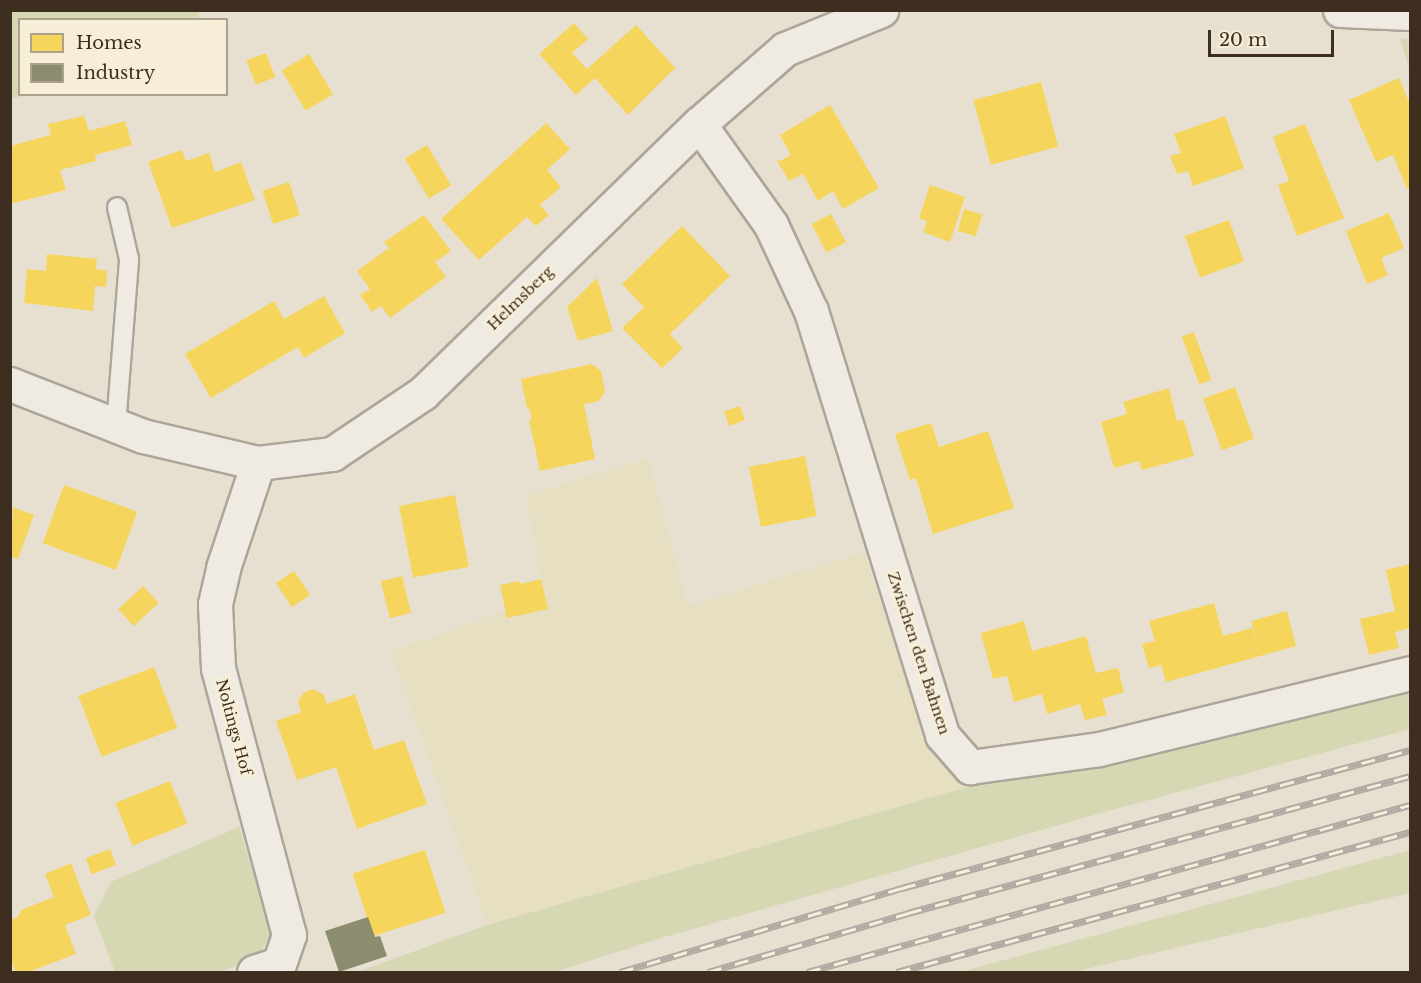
<!DOCTYPE html>
<style>
body{margin:0}
#map{position:relative;width:1421px;height:983px;overflow:hidden;background:#e7e0d1;font-family:"Libre Baskerville",serif}
div>[style]{position:absolute}
.farmland>*{inset:0;background:#e6dfc2}
.green>*{inset:0;background:#d6d7b3}
.homes>*{inset:0;background:#f6d55c;transform-origin:0 0}
.industry>*{inset:0;background:#8c8c6e}
.roads{filter:drop-shadow(2px 0 #ada599) drop-shadow(-2px 0 #ada599) drop-shadow(0 2px #ada599) drop-shadow(0 -2px #ada599)}
.service>*{height:18px;margin:-9px;padding:0 9px;transform-origin:9px;border-radius:9px;background:#efebe3}
.minor>*{height:33px;margin:-16.5px;padding:0 16.5px;transform-origin:16.5px;border-radius:16.5px;background:#efebe3}
.rail>*{height:7px;margin-top:-3.5px;transform-origin:0;background:repeating-linear-gradient(90deg,#f7eed8 0 14px,#afaaa2 0 28px);box-sizing:border-box;border-block:2px solid #afaaa2}
span{translate:-50% -50%;white-space:nowrap;text-align:center;line-height:1.15;-webkit-text-stroke:6px #f7eed8;paint-order:stroke}
.street-label{font-size:15px;color:#3d2e20}
.frame{position:absolute;inset:0;border:12px solid #3d2e20;pointer-events:none}
.legend{position:absolute;left:18px;top:18px;width:210px;height:78px;box-sizing:border-box;background:#f7eed8;border:2px solid #ada18e;margin:0;padding:8px 10px;list-style:none;font-size:18px;color:#3d2e20}
.legend li{display:flex;align-items:center;gap:12px;height:30px}
.legend b{width:30px;border:2px solid #ada18e}
.scale{position:absolute;left:1208px;top:30px;width:126px;height:27px;box-sizing:border-box;border:3px solid #3d2e20;border-top:0;padding-left:8px;font-size:18px;line-height:21px;white-space:nowrap;color:#3d2e20;-webkit-text-stroke:4px #f7eed8;paint-order:stroke}
</style>
<div id="map">
<div class="farmland">
<div style="clip-path:polygon(648px 458px,688px 606px,864px 552px,926px 740px,971px 786px,487px 925px,391px 651px,544px 597px,526px 495px)"></div>
</div>
<div class="green">
<div style="clip-path:polygon(198px 10px,200px 19px,20px 20px,20px 94px,29px 95px,11px 98px,11px 11px)"></div>
<div style="clip-path:polygon(1400px 38px,1410px 39px,1410px 71px)"></div>
<div style="clip-path:polygon(1410px 688px,1410px 729px,1101px 813px,661px 938px,555px 972px,357px 972px,487px 925px,971px 786px,1102px 764px)"></div>
<div style="clip-path:polygon(239px 827px,272px 934px,256px 959px,219px 972px,115px 972px,94px 916px,111px 882px)"></div>
<div style="clip-path:polygon(1410px 850px,1410px 893px,1073px 972px,960px 972px)"></div>
</div>
<div class="homes">
<div style="clip-path:polygon(574px 23px,588px 39px,572px 53px,587px 69px,636px 25px,678px 71px,674px 69px,628px 115px,595px 78px,576px 95px,539px 54px)"></div>
<div style="left:266px;top:53px;width:26px;height:21px;rotate:69deg"></div>
<div style="left:309px;top:54px;width:47px;height:32px;rotate:59deg"></div>
<div style="clip-path:polygon(1399px 78px,1410px 104px,1410px 187px,1407px 189px,1393px 155px,1376px 162px,1349px 100px)"></div>
<div style="left:1041px;top:82px;width:67px;height:70px;rotate:75deg"></div>
<div style="clip-path:polygon(830px 105px,879px 188px,843px 209px,833px 191px,818px 201px,803px 174px,789px 181px,776px 159px,780px 161px,791px 155px,780px 135px)"></div>
<div style="clip-path:polygon(84px 116px,89px 131px,125px 121px,132px 145px,95px 155px,96px 161px,60px 170px,66px 190px,10px 204px,10px 146px,51px 135px,48px 124px)"></div>
<div style="clip-path:polygon(1225px 116px,1244px 168px,1193px 186px,1188px 171px,1177px 174px,1170px 156px,1181px 153px,1174px 134px)"></div>
<div style="clip-path:polygon(546px 123px,570px 149px,547px 170px,561px 187px,540px 205px,549px 215px,536px 226px,527px 217px,479px 260px,441px 219px)"></div>
<div style="clip-path:polygon(1305px 124px,1344px 218px,1297px 236px,1278px 185px,1289px 181px,1273px 137px)"></div>
<div style="left:427px;top:145px;width:47px;height:26px;rotate:59deg"></div>
<div style="clip-path:polygon(182px 150px,186px 161px,209px 153px,215px 172px,241px 162px,255px 200px,172px 228px,148px 162px)"></div>
<div style="left:289px;top:182px;width:35px;height:28px;rotate:72deg"></div>
<div style="clip-path:polygon(930px 185px,965px 197px,950px 242px,923px 232px,927px 221px,919px 218px)"></div>
<div style="left:964px;top:209px;width:19px;height:23px;rotate:16deg"></div>
<div style="clip-path:polygon(1389px 213px,1404px 248px,1381px 258px,1388px 275px,1367px 284px,1346px 231px)"></div>
<div style="left:831px;top:214px;width:32px;height:22px;rotate:62deg"></div>
<div style="clip-path:polygon(424px 215px,451px 251px,435px 262px,446px 277px,390px 318px,381px 306px,372px 312px,360px 295px,370px 289px,357px 271px,389px 248px,384px 242px)"></div>
<div style="left:1229px;top:220px;width:44px;height:47px;rotate:70deg"></div>
<div style="clip-path:polygon(682px 226px,730px 276px,670px 334px,683px 348px,662px 368px,622px 328px,644px 307px,622px 284px)"></div>
<div style="clip-path:polygon(47px 254px,97px 259px,96px 269px,107px 271px,106px 287px,95px 286px,93px 311px,24px 303px,27px 269px,46px 271px)"></div>
<div style="clip-path:polygon(597px 278px,613px 331px,578px 341px,567px 307px)"></div>
<div style="clip-path:polygon(324px 296px,345px 333px,304px 358px,298px 347px,211px 398px,185px 354px,274px 301px,284px 319px)"></div>
<div style="left:1194px;top:332px;width:51px;height:13px;rotate:70deg"></div>
<div style="clip-path:polygon(592px 364px,601px 371px,605px 391px,599px 401px,584px 404px,595px 459px,540px 471px,529px 420px,532px 419px,529px 408px,527px 408px,521px 379px)"></div>
<div style="left:1235px;top:387px;width:55px;height:34px;rotate:70deg"></div>
<div style="clip-path:polygon(1169px 388px,1177px 421px,1184px 420px,1194px 456px,1142px 470px,1139px 461px,1114px 468px,1101px 422px,1127px 414px,1123px 402px)"></div>
<div style="left:740px;top:406px;width:15px;height:17px;rotate:70deg"></div>
<div style="clip-path:polygon(931px 423px,939px 447px,988px 431px,1014px 508px,933px 534px,916px 478px,910px 480px,895px 434px)"></div>
<div style="left:805px;top:456px;width:61px;height:57px;rotate:79deg"></div>
<div style="left:64px;top:485px;width:78px;height:62px;rotate:20deg"></div>
<div style="left:455px;top:495px;width:73px;height:57px;rotate:79deg"></div>
<div style="clip-path:polygon(13px 507px,34px 515px,18px 559px,10px 556px)"></div>
<div style="clip-path:polygon(1410px 564px,1410px 628px,1395px 632px,1399px 648px,1369px 655px,1360px 619px,1395px 611px,1386px 570px)"></div>
<div style="left:294px;top:571px;width:29px;height:22px;rotate:56deg"></div>
<div style="left:402px;top:576px;width:38px;height:22px;rotate:76deg"></div>
<div style="clip-path:polygon(541px 579px,548px 609px,507px 618px,500px 585px,519px 581px,521px 584px)"></div>
<div style="left:143px;top:586px;width:23px;height:34px;rotate:47deg"></div>
<div style="clip-path:polygon(1214px 603px,1223px 636px,1252px 628px,1258px 651px,1251px 621px,1287px 611px,1296px 646px,1166px 682px,1161px 665px,1149px 668px,1142px 644px,1155px 641px,1149px 621px)"></div>
<div style="clip-path:polygon(1024px 621px,1032px 651px,1086px 636px,1096px 673px,1118px 668px,1124px 692px,1102px 699px,1107px 715px,1085px 720px,1080px 704px,1047px 714px,1042px 694px,1014px 702px,1007px 676px,993px 679px,981px 633px)"></div>
<div style="left:154px;top:667px;width:65px;height:81px;rotate:69deg"></div>
<div style="clip-path:polygon(313px 689px,323px 694px,327px 704px,355px 694px,374px 750px,404px 740px,427px 804px,357px 829px,336px 767px,297px 780px,276px 721px,301px 712px,298px 702px,303px 693px)"></div>
<div style="left:170px;top:781px;width:46px;height:59px;rotate:68deg"></div>
<div style="left:110px;top:849px;width:17px;height:26px;rotate:69deg"></div>
<div style="left:425px;top:850px;width:66px;height:76px;rotate:72deg"></div>
<div style="clip-path:polygon(71px 863px,91px 915px,65px 925px,76px 954px,28px 972px,16px 972px,10px 959px,10px 920px,18px 917px,21px 910px,54px 897px,45px 874px)"></div>
</div>
<div class="industry">
<div style="clip-path:polygon(368px 917px,375px 937px,380px 936px,387px 956px,339px 972px,325px 931px)"></div>
</div>
<div class="roads">
<div class="service">
<div style="left:116px;top:426px;width:168px;rotate:-85.5deg"></div>
<div style="left:129px;top:259px;width:53px;rotate:-103deg"></div>
</div>
<div class="minor">
<div style="left:1340px;top:10px;width:70px;rotate:2.5deg"></div>
<div style="left:699px;top:124px;width:124px;rotate:54.5deg"></div>
<div style="left:771px;top:225px;width:95px;rotate:65.1deg"></div>
<div style="left:811px;top:311px;width:444px;rotate:72.8deg"></div>
<div style="left:942px;top:735px;width:43px;rotate:48.8deg"></div>
<div style="left:970px;top:767px;width:130px;rotate:-7.9deg"></div>
<div style="left:1099px;top:749px;width:320px;rotate:-13.7deg"></div>
<div style="left:10px;top:384px;width:143px;rotate:21.4deg"></div>
<div style="left:143px;top:436px;width:118px;rotate:13.2deg"></div>
<div style="left:258px;top:463px;width:75px;rotate:-6.9deg"></div>
<div style="left:332px;top:454px;width:110px;rotate:-33.8deg"></div>
<div style="left:423px;top:393px;width:385px;rotate:-44.3deg"></div>
<div style="left:699px;top:124px;width:114px;rotate:-41.1deg"></div>
<div style="left:785px;top:49px;width:104px;rotate:-22.1deg"></div>
<div style="left:254px;top:972px;width:26px;rotate:-18deg"></div>
<div style="left:279px;top:964px;width:31px;rotate:-71deg"></div>
<div style="left:289px;top:935px;width:276px;rotate:-104.9deg"></div>
<div style="left:218px;top:668px;width:64px;rotate:-92.7deg"></div>
<div style="left:215px;top:604px;width:37px;rotate:-77deg"></div>
<div style="left:223px;top:568px;width:111px;rotate:-71.6deg"></div>
</div>
</div>
<div class="rail">
<div style="left:620px;top:972px;width:294px;rotate:-16.6deg"></div>
<div style="left:902px;top:888px;width:526px;rotate:-15.2deg"></div>
<div style="left:708px;top:972px;width:209px;rotate:-16.4deg"></div>
<div style="left:908px;top:913px;width:520px;rotate:-15.26deg"></div>
<div style="left:807px;top:972px;width:626px;rotate:-15.48deg"></div>
<div style="left:897px;top:972px;width:532px;rotate:-15.26deg"></div>
</div>
<div class="street-label">
<span style="left:520px;top:298px;rotate:-44deg">Helmsberg</span>
<span style="left:919px;top:653px;rotate:72deg">Zwischen den Bahnen</span>
<span style="left:234px;top:727px;rotate:75deg">Noltings Hof</span>
</div>
<div class="frame"></div>
<ul class="legend">
<li><b style="height:16px;background:#f6d55c"></b>Homes</li>
<li><b style="height:16px;background:#8c8c6e"></b>Industry</li>
</ul>
<div class="scale">20 m</div>
</div>
